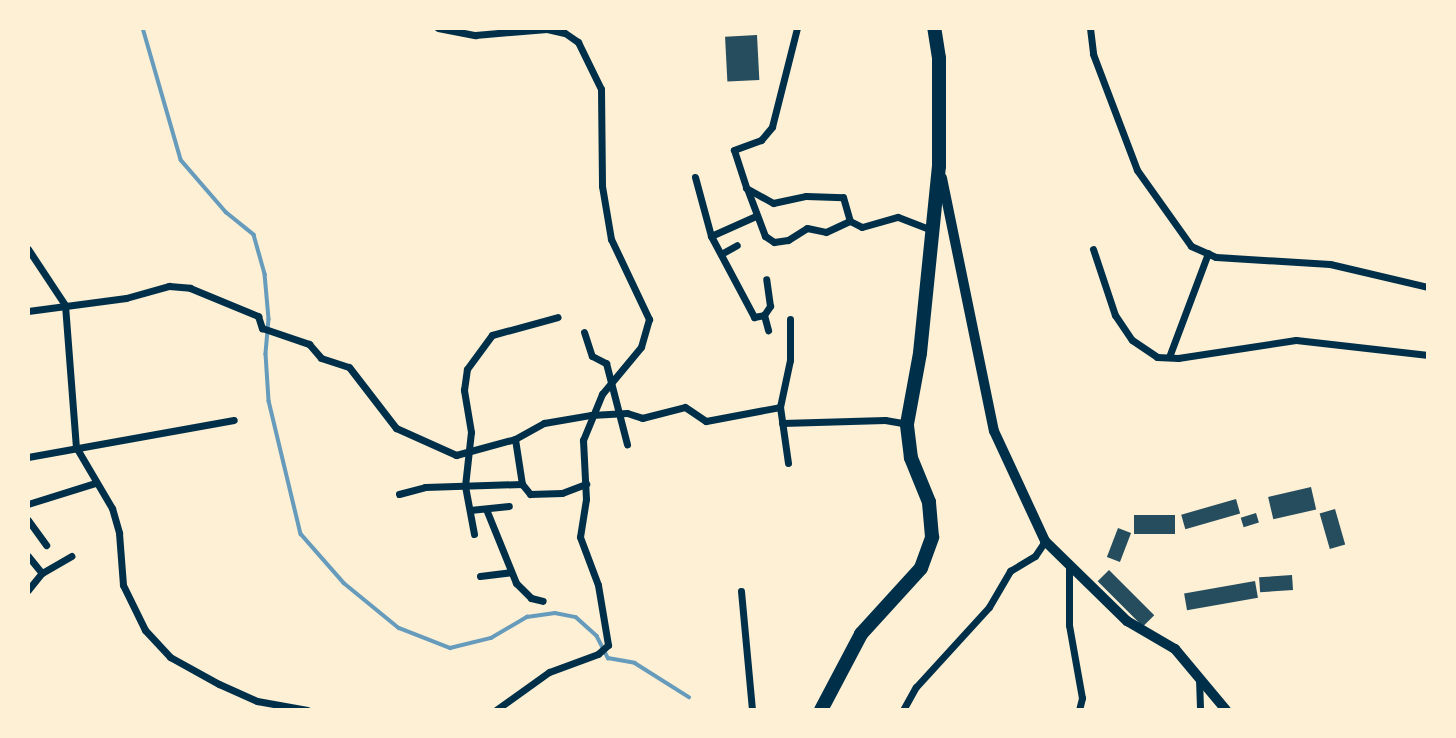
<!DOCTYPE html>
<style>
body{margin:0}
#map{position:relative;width:1456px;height:738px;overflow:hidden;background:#fdf0d5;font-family:"Fira Sans",sans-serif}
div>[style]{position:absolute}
.stream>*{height:3.5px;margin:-1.75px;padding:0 1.75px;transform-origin:1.75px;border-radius:1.75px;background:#669bbc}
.building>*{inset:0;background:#264d5e;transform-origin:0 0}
.minor>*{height:7px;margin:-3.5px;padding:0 3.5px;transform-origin:3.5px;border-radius:3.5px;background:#003049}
.tertiary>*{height:10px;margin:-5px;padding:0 5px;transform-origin:5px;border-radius:5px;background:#003049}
.trunk>*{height:14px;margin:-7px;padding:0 7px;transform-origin:7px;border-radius:7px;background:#003049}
span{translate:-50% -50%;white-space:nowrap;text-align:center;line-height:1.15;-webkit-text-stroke:7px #fdf0d5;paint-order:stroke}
.frame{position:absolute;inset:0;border:30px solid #fdf0d5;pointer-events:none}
</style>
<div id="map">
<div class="stream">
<div style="left:143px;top:28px;width:137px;rotate:73.9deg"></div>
<div style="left:181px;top:160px;width:69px;rotate:49.1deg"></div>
<div style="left:226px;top:212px;width:36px;rotate:39deg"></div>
<div style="left:254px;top:235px;width:41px;rotate:74.2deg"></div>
<div style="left:265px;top:274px;width:45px;rotate:84.9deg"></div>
<div style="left:269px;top:319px;width:35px;rotate:95deg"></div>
<div style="left:266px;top:354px;width:47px;rotate:86.3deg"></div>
<div style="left:269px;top:401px;width:137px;rotate:76.5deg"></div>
<div style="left:301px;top:534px;width:65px;rotate:48.7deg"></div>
<div style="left:344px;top:583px;width:71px;rotate:39.3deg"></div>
<div style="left:399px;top:628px;width:55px;rotate:21.4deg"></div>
<div style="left:450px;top:648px;width:42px;rotate:-13.7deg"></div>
<div style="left:491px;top:638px;width:42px;rotate:-30.3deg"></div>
<div style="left:527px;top:617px;width:28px;rotate:-8deg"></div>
<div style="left:555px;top:613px;width:21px;rotate:11deg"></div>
<div style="left:576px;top:617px;width:28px;rotate:42deg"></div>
<div style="left:597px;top:636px;width:25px;rotate:63deg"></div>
<div style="left:608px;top:658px;width:27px;rotate:10deg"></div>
<div style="left:635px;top:663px;width:64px;rotate:32.2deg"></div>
</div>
<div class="building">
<div style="left:757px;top:35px;width:45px;height:32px;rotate:87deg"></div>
<div style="left:1311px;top:487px;width:23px;height:44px;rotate:77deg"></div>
<div style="left:1236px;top:499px;width:15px;height:57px;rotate:74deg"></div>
<div style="left:1335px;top:509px;width:37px;height:16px;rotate:74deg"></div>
<div style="left:1256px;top:513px;width:10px;height:16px;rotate:73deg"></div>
<div style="left:1175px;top:515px;width:19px;height:41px;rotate:90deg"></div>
<div style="left:1118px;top:528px;width:14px;height:31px;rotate:21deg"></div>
<div style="left:1109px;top:570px;width:64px;height:16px;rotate:45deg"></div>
<div style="left:1292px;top:575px;width:15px;height:33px;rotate:86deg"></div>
<div style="left:1255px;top:581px;width:17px;height:72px;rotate:80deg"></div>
</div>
<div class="minor">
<div style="left:438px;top:28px;width:38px;rotate:11deg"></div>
<div style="left:475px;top:35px;width:72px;rotate:-4.8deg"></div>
<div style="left:547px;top:29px;width:18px;rotate:13deg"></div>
<div style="left:565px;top:33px;width:16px;rotate:35deg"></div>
<div style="left:578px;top:42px;width:52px;rotate:63.9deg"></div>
<div style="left:601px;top:89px;width:97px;rotate:89.4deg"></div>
<div style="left:602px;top:186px;width:54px;rotate:80.4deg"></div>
<div style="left:611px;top:239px;width:89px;rotate:64.6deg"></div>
<div style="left:649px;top:319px;width:29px;rotate:106deg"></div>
<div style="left:641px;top:347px;width:61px;rotate:129.7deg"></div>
<div style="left:602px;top:394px;width:50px;rotate:112.4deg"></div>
<div style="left:583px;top:440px;width:59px;rotate:87.1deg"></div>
<div style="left:586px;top:499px;width:38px;rotate:99deg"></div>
<div style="left:580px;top:537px;width:51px;rotate:69.4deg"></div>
<div style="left:598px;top:585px;width:61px;rotate:80.5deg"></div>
<div style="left:608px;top:645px;width:13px;rotate:138deg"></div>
<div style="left:598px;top:654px;width:52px;rotate:159.8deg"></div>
<div style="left:549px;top:672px;width:65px;rotate:144.4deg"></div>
<div style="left:797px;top:28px;width:102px;rotate:104.2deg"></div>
<div style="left:772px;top:127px;width:17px;rotate:130deg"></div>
<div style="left:761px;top:140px;width:29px;rotate:160deg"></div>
<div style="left:734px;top:150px;width:40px;rotate:72deg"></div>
<div style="left:746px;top:188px;width:31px;rotate:29deg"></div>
<div style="left:773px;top:203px;width:34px;rotate:-12deg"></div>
<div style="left:806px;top:196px;width:37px;rotate:2deg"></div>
<div style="left:843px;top:197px;width:25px;rotate:74deg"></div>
<div style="left:850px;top:221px;width:13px;rotate:27deg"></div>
<div style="left:862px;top:227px;width:37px;rotate:-16deg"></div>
<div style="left:898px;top:217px;width:36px;rotate:21deg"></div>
<div style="left:1090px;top:28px;width:26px;rotate:83deg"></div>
<div style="left:1093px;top:54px;width:124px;rotate:69.2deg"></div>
<div style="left:1137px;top:170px;width:93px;rotate:54.6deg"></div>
<div style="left:1191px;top:246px;width:27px;rotate:24deg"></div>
<div style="left:1216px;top:257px;width:114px;rotate:3.5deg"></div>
<div style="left:1330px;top:264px;width:101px;rotate:13.2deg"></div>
<div style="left:695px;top:177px;width:61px;rotate:74.8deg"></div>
<div style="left:711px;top:236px;width:92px;rotate:62deg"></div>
<div style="left:754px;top:317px;width:10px;rotate:-11deg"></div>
<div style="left:764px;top:315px;width:11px;rotate:-56deg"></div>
<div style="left:770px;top:306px;width:27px;rotate:-98deg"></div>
<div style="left:748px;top:191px;width:48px;rotate:69.3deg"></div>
<div style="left:765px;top:236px;width:11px;rotate:34deg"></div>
<div style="left:774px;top:242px;width:14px;rotate:-8deg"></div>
<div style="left:788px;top:240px;width:22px;rotate:-32deg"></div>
<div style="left:807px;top:228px;width:19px;rotate:12deg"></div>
<div style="left:826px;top:232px;width:26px;rotate:-25deg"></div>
<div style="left:711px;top:236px;width:49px;rotate:-24deg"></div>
<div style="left:28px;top:249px;width:67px;rotate:56.5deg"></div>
<div style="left:65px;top:305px;width:142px;rotate:85.6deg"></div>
<div style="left:76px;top:447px;width:71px;rotate:59.5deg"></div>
<div style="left:112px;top:508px;width:26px;rotate:74deg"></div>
<div style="left:119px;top:533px;width:52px;rotate:85.6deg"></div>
<div style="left:123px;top:585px;width:50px;rotate:63.9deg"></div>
<div style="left:145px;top:630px;width:37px;rotate:47deg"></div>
<div style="left:170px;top:657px;width:56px;rotate:28.9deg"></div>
<div style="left:219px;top:684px;width:42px;rotate:24.1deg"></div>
<div style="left:257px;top:701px;width:51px;rotate:10.2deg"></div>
<div style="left:1093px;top:249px;width:70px;rotate:71.6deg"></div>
<div style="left:1115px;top:315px;width:30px;rotate:56deg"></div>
<div style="left:1132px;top:340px;width:30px;rotate:34deg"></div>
<div style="left:1157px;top:357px;width:21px;rotate:3deg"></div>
<div style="left:1178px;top:358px;width:119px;rotate:-8.7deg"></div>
<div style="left:1296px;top:340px;width:133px;rotate:6.5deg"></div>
<div style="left:721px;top:254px;width:18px;rotate:-29deg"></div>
<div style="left:28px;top:311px;width:99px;rotate:-7.6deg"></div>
<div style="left:126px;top:298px;width:45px;rotate:-15.6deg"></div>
<div style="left:169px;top:286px;width:21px;rotate:5deg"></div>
<div style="left:190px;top:288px;width:74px;rotate:22.4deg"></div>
<div style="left:258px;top:316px;width:13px;rotate:72deg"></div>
<div style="left:262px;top:328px;width:50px;rotate:18.8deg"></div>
<div style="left:309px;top:344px;width:18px;rotate:49deg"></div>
<div style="left:321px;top:358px;width:29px;rotate:18deg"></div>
<div style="left:349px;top:367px;width:77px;rotate:52.4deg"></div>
<div style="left:396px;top:428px;width:66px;rotate:24.2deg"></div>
<div style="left:456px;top:455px;width:61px;rotate:-15.2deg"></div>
<div style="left:515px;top:439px;width:33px;rotate:-29deg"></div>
<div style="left:544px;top:423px;width:48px;rotate:-9.7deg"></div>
<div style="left:591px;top:415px;width:36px;rotate:-3deg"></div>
<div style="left:627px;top:413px;width:16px;rotate:18deg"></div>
<div style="left:642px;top:418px;width:44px;rotate:-14.3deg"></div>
<div style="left:685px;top:407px;width:25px;rotate:34deg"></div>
<div style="left:706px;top:421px;width:75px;rotate:-10.7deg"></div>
<div style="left:764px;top:315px;width:16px;rotate:75deg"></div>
<div style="left:584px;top:332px;width:25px;rotate:72deg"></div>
<div style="left:592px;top:356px;width:16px;rotate:27deg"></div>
<div style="left:606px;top:363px;width:84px;rotate:75.5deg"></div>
<div style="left:1169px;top:357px;width:111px;rotate:-69.4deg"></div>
<div style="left:782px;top:423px;width:103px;rotate:-1.7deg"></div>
<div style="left:885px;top:420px;width:22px;rotate:10deg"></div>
<div style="left:515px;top:439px;width:46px;rotate:81.2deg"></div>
<div style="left:522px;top:484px;width:13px;rotate:51deg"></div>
<div style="left:530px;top:494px;width:32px;rotate:-2deg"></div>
<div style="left:562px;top:493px;width:26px;rotate:-21deg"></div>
<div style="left:28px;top:457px;width:209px;rotate:-10.2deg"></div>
<div style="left:788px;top:463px;width:57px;rotate:-98.1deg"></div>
<div style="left:780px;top:407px;width:48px;rotate:-78deg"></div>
<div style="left:790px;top:360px;width:41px;rotate:-90deg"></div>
<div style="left:399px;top:494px;width:27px;rotate:-15deg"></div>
<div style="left:425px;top:487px;width:97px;rotate:-1.8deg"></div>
<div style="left:28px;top:504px;width:70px;rotate:-17.4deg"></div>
<div style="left:486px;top:509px;width:80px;rotate:67.9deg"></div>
<div style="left:516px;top:583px;width:21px;rotate:45deg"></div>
<div style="left:531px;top:598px;width:12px;rotate:14deg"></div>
<div style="left:470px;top:510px;width:39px;rotate:-6deg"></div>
<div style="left:28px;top:520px;width:31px;rotate:54deg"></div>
<div style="left:474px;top:534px;width:49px;rotate:-100.6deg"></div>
<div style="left:465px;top:486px;width:54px;rotate:-83.7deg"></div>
<div style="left:471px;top:432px;width:43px;rotate:-99.5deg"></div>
<div style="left:464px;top:390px;width:21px;rotate:-82deg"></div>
<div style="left:467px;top:369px;width:42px;rotate:-53.7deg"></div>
<div style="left:492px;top:335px;width:68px;rotate:-15.3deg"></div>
<div style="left:28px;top:556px;width:22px;rotate:51deg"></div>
<div style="left:1069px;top:563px;width:62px;rotate:90deg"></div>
<div style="left:1069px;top:625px;width:74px;rotate:79.9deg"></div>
<div style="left:1082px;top:698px;width:12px;rotate:104deg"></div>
<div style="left:480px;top:576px;width:31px;rotate:-7deg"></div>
<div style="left:28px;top:590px;width:22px;rotate:-51deg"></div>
<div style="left:42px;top:573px;width:34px;rotate:-30deg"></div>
<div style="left:741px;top:591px;width:120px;rotate:84.7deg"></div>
<div style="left:1199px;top:679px;width:31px;rotate:88deg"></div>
<div style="left:903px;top:710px;width:26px;rotate:-61deg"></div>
<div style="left:916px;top:687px;width:108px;rotate:-47.6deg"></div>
<div style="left:989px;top:607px;width:42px;rotate:-59.7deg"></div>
<div style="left:1010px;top:571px;width:29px;rotate:-31deg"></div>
<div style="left:1035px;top:556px;width:18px;rotate:-56deg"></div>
</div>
<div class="tertiary">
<div style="left:942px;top:178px;width:258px;rotate:78.4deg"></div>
<div style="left:994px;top:431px;width:121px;rotate:65.1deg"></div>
<div style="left:1045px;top:541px;width:115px;rotate:44.3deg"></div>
<div style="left:1127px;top:621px;width:56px;rotate:30.3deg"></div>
<div style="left:1175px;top:649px;width:80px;rotate:50.1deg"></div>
</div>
<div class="trunk">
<div style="left:821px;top:710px;width:86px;rotate:-62.2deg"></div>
<div style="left:861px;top:634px;width:89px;rotate:-47.7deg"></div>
<div style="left:921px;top:568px;width:33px;rotate:-70deg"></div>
<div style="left:932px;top:537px;width:35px;rotate:-95deg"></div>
<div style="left:929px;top:502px;width:48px;rotate:-112.2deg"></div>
<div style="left:911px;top:458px;width:34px;rotate:-97deg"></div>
<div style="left:907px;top:424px;width:72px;rotate:-79.6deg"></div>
<div style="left:920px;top:353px;width:188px;rotate:-84.2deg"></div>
<div style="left:939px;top:166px;width:108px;rotate:-90deg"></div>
<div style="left:939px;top:58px;width:30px;rotate:-99deg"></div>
</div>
<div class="frame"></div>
</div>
